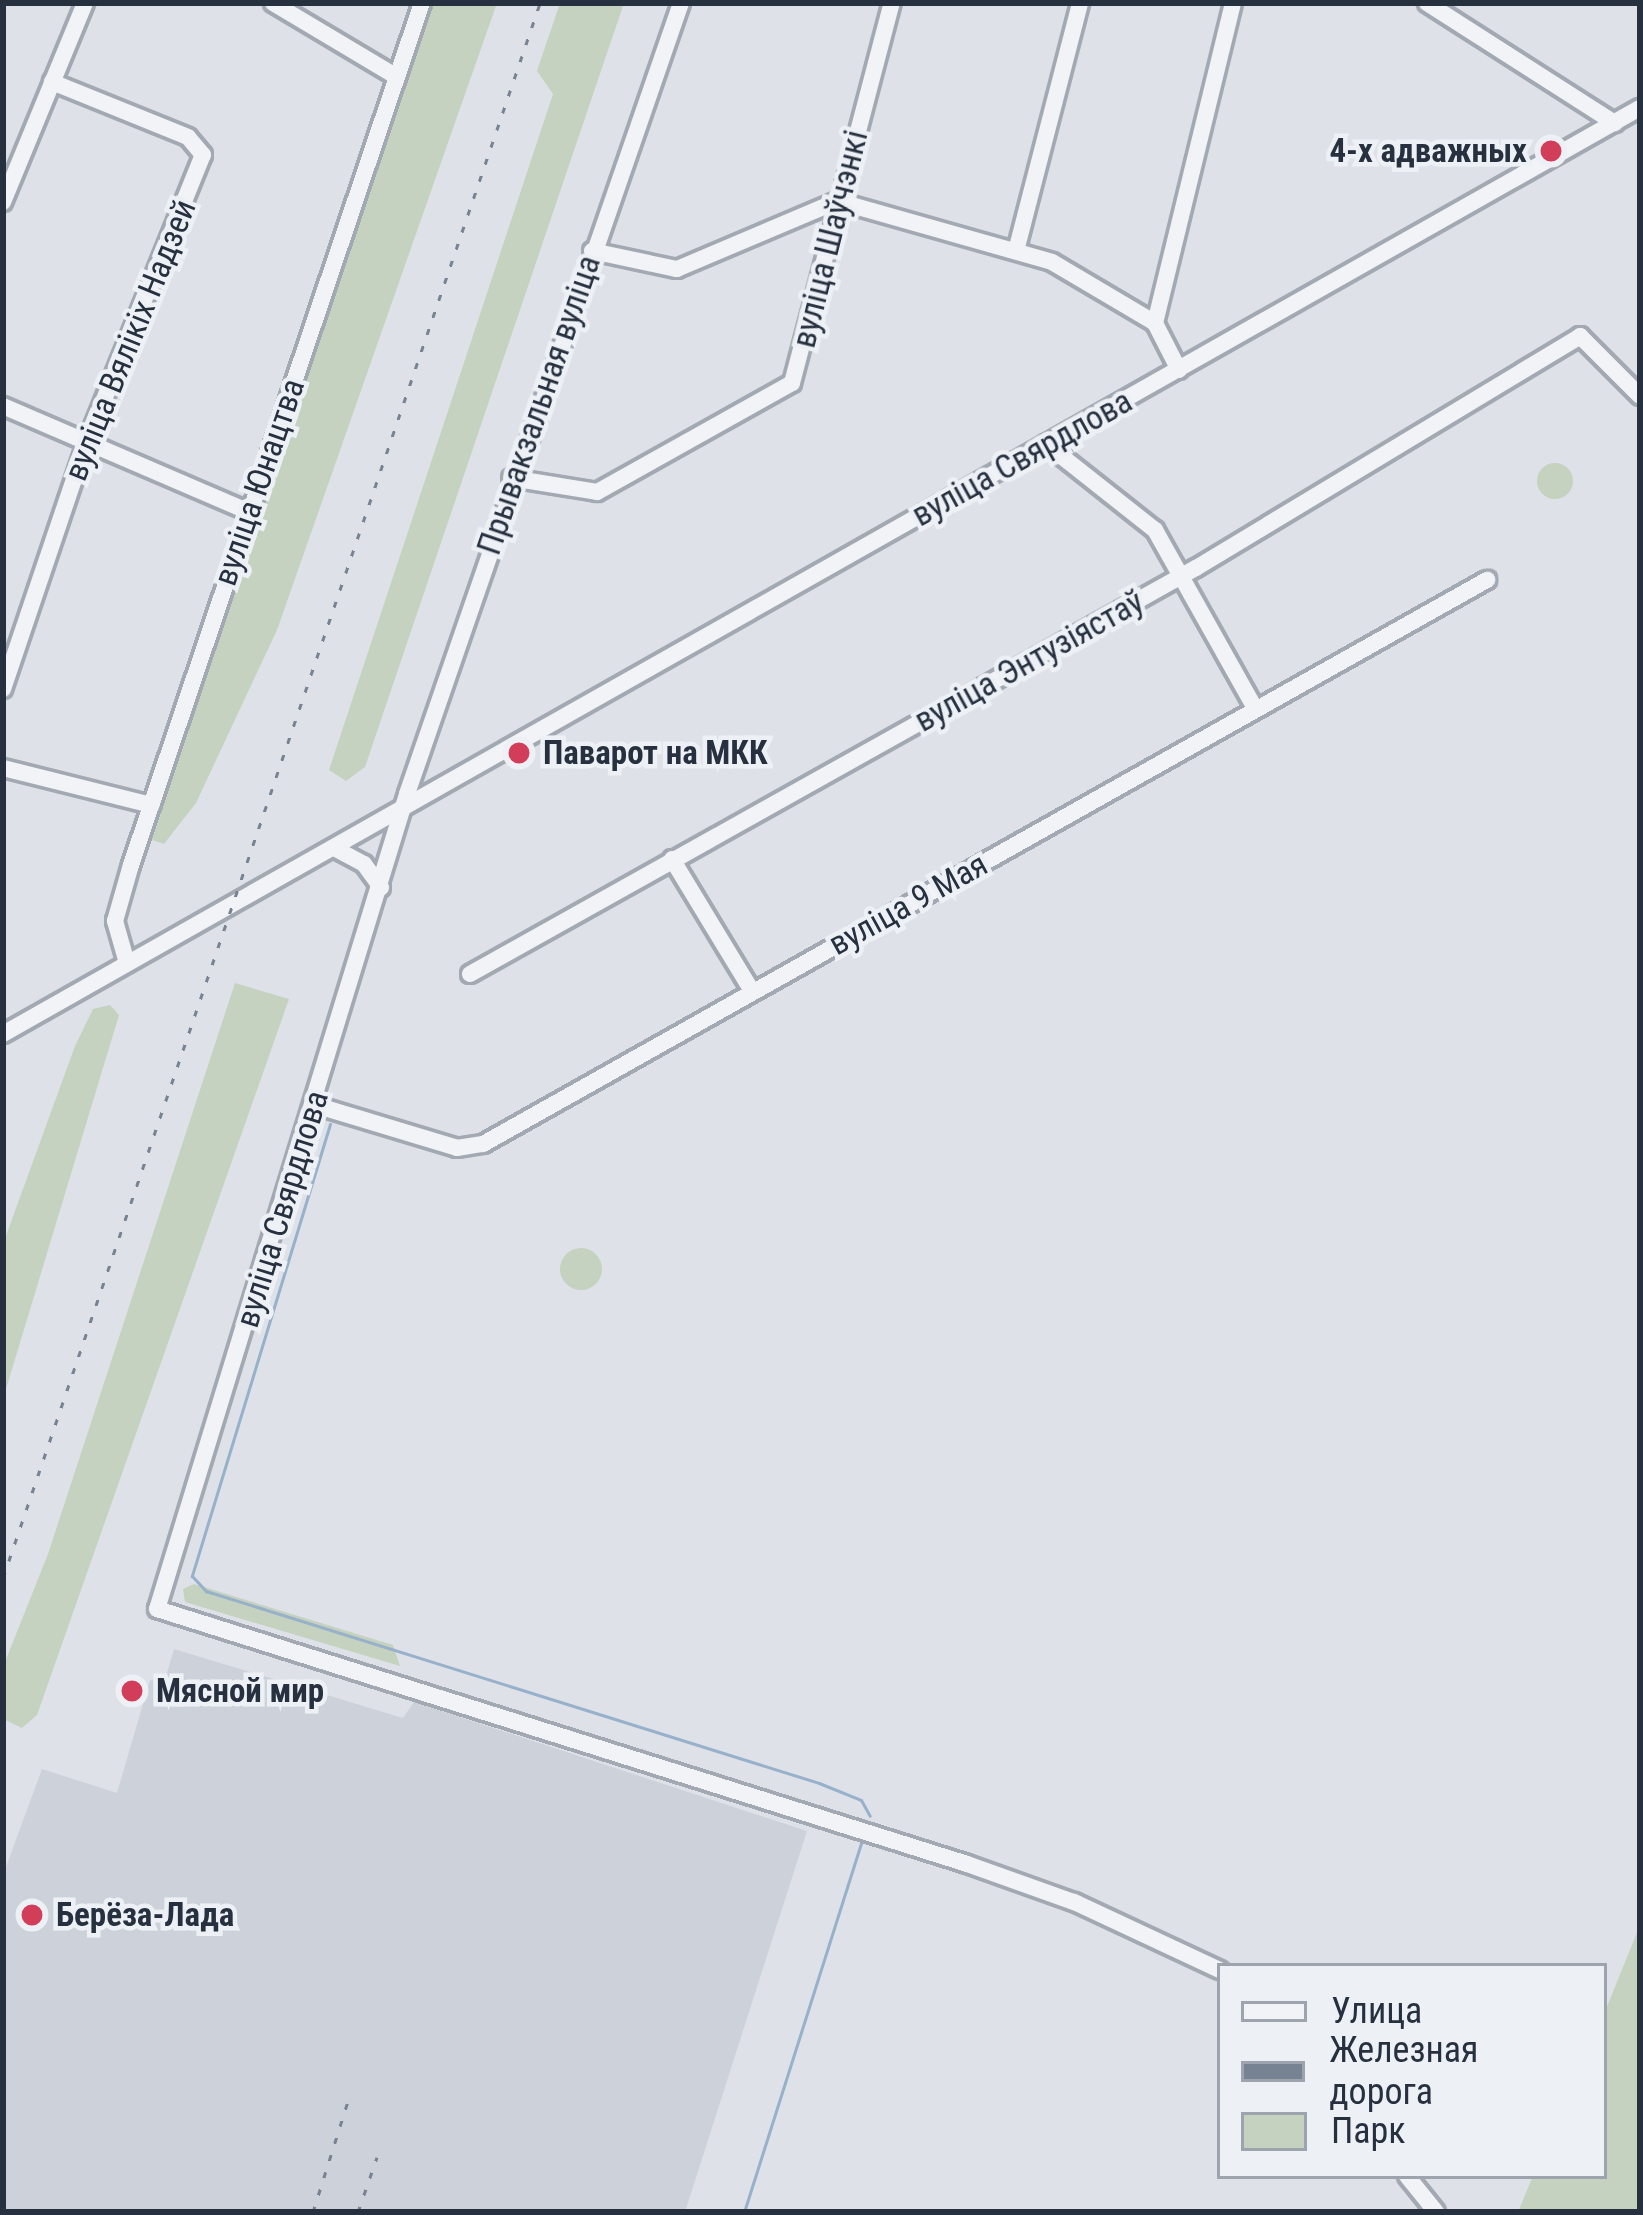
<!DOCTYPE html>
<meta charset="utf-8">
<style>
body{margin:0}
#map{position:relative;width:1643px;height:2215px;overflow:hidden;background:#dee2e8;font-family:"Roboto Condensed",sans-serif}
div>[style]{position:absolute}
.built>*{inset:0;background:#ccd1da}
.green>*{inset:0;background:#c4d2bf}
.round{border-radius:50%}
.stream>*{height:3px;margin:-1.5px;padding:0 1.5px;transform-origin:1.5px;border-radius:1.5px;background:#97b1ca}
.roads{filter:drop-shadow(3px 0 #a3a9b2) drop-shadow(-3px 0 #a3a9b2) drop-shadow(0 3px #a3a9b2) drop-shadow(0 -3px #a3a9b2)}
.minor>*{height:16px;margin:-8px;padding:0 8px;transform-origin:8px;border-radius:8px;background:#f1f3f6}
.rail>*{height:3px;margin-top:-1.5px;transform-origin:0;background:repeating-linear-gradient(90deg,#778292 0 6px,transparent 0 18px)}
.dots>*{width:33px;height:33px;translate:-50% -50%;box-sizing:border-box;border:6px solid #edf1f6;border-radius:50%}
span{translate:-50% -50%;white-space:nowrap;text-align:center;line-height:1.15;-webkit-text-stroke:9px #edf1f6;paint-order:stroke}
.poi-label{font-size:33px;color:#26303f;font-weight:700}
.right{translate:-100% -50%;text-align:right}
.left{translate:0 -50%;text-align:left}
.street-label{font-size:33px;color:#26303f}
.frame{position:absolute;inset:0;border:6px solid #26303f;pointer-events:none}
.legend{position:absolute;left:1217px;top:1963px;width:390px;height:216px;box-sizing:border-box;background:#edf1f6;border:3px solid #9da4ad;margin:0;padding:15px 21px;list-style:none;font-size:36px;color:#26303f}
.legend li{display:flex;align-items:center;gap:24px;height:60px}
.legend b{width:60px;border:3px solid #9da4ad}
</style>
<div id="map">
<div class="built">
<div style="clip-path:polygon(174px 1649px,403px 1718px,414px 1702px,807px 1831px,685px 2212px,3px 2212px,3px 1875px,42px 1769px,117px 1793px,150px 1680px,164px 1683px)"></div>
</div>
<div class="green">
<div style="clip-path:polygon(432px 3px,497px 3px,277px 630px,196px 803px,164px 844px,152px 840px)"></div>
<div style="clip-path:polygon(560px 3px,624px 3px,365px 767px,346px 781px,329px 770px,553px 94px,537px 71px)"></div>
<div class="round" style="left:1537px;top:463px;width:36px;height:36px"></div>
<div style="clip-path:polygon(235px 983px,289px 999px,37px 1715px,22px 1728px,3px 1719px,3px 1667px,48px 1554px)"></div>
<div style="clip-path:polygon(110px 1005px,119px 1015px,3px 1399px,3px 1244px,75px 1046px,93px 1009px)"></div>
<div class="round" style="left:560px;top:1248px;width:42px;height:42px"></div>
<div style="clip-path:polygon(194px 1584px,393px 1645px,400px 1666px,185px 1602px,183px 1589px)"></div>
<div style="clip-path:polygon(1640px 1925px,1640px 2212px,1518px 2212px,1533px 2176px,1604px 2176px,1604px 2014px)"></div>
</div>
<div class="stream">
<div style="left:330px;top:1124px;width:473px;rotate:107deg"></div>
<div style="left:192px;top:1576px;width:21px;rotate:47deg"></div>
<div style="left:206px;top:1591px;width:642px;rotate:17.39deg"></div>
<div style="left:819px;top:1783px;width:45px;rotate:22deg"></div>
<div style="left:861px;top:1800px;width:18px;rotate:61deg"></div>
<div style="left:744px;top:2212px;width:390px;rotate:-72.4deg"></div>
</div>
<div class="roads">
<div class="minor">
<div style="left:273px;top:3px;width:144px;rotate:30.8deg"></div>
<div style="left:681px;top:3px;width:837px;rotate:109.11deg"></div>
<div style="left:407px;top:794px;width:852px;rotate:107.05deg"></div>
<div style="left:157px;top:1609px;width:849px;rotate:17.47deg"></div>
<div style="left:967px;top:1864px;width:114px;rotate:19.6deg"></div>
<div style="left:1074px;top:1902px;width:161px;rotate:25deg"></div>
<div style="left:1427px;top:3px;width:223px;rotate:32.6deg"></div>
<div style="left:3px;top:202px;width:215px;rotate:-67.6deg"></div>
<div style="left:592px;top:251px;width:87px;rotate:12deg"></div>
<div style="left:677px;top:269px;width:174px;rotate:-23deg"></div>
<div style="left:837px;top:201px;width:223px;rotate:15.8deg"></div>
<div style="left:1052px;top:262px;width:120px;rotate:30.6deg"></div>
<div style="left:1016px;top:251px;width:256px;rotate:-75.5deg"></div>
<div style="left:1179px;top:370px;width:53px;rotate:-117.1deg"></div>
<div style="left:1155px;top:323px;width:329px;rotate:-76.3deg"></div>
<div style="left:3px;top:406px;width:268px;rotate:23.3deg"></div>
<div style="left:1046px;top:444px;width:139px;rotate:38.3deg"></div>
<div style="left:1155px;top:530px;width:204px;rotate:60.7deg"></div>
<div style="left:511px;top:478px;width:87px;rotate:9.2deg"></div>
<div style="left:597px;top:492px;width:223px;rotate:-29.2deg"></div>
<div style="left:792px;top:383px;width:393px;rotate:-75.3deg"></div>
<div style="left:3px;top:689px;width:259px;rotate:-71.3deg"></div>
<div style="left:86px;top:444px;width:312px;rotate:-68deg"></div>
<div style="left:203px;top:155px;width:23px;rotate:-130deg"></div>
<div style="left:188px;top:137px;width:147px;rotate:-158deg"></div>
<div style="left:3px;top:768px;width:153px;rotate:14deg"></div>
<div style="left:334px;top:848px;width:34px;rotate:28deg"></div>
<div style="left:364px;top:864px;width:29px;rotate:54deg"></div>
<div style="left:672px;top:859px;width:154px;rotate:58.8deg"></div>
<div style="left:127px;top:963px;width:44px;rotate:-105.9deg"></div>
<div style="left:115px;top:921px;width:58px;rotate:-74.1deg"></div>
<div style="left:131px;top:865px;width:910px;rotate:-71.35deg"></div>
<div style="left:470px;top:974px;width:832px;rotate:-29.22deg"></div>
<div style="left:1196px;top:568px;width:449px;rotate:-31.1deg"></div>
<div style="left:1580px;top:336px;width:85px;rotate:45deg"></div>
<div style="left:3px;top:1034px;width:1881px;rotate:-29.5deg"></div>
<div style="left:315px;top:1105px;width:148px;rotate:16.8deg"></div>
<div style="left:457px;top:1148px;width:26px;rotate:-9deg"></div>
<div style="left:483px;top:1144px;width:1152px;rotate:-29.33deg"></div>
<div style="left:1407px;top:2176px;width:46px;rotate:51.1deg"></div>
</div>
</div>
<div class="rail">
<div style="left:3px;top:1578px;width:1664px;rotate:-71.17deg"></div>
<div style="left:313px;top:2212px;width:116px;rotate:-72.5deg"></div>
<div style="left:358px;top:2212px;width:58px;rotate:-70.9deg"></div>
</div>
<div class="dots">
<div style="left:1551px;top:151px;background:#d23d59"></div>
<div style="left:519px;top:753px;background:#d23d59"></div>
<div style="left:132px;top:1691px;background:#d23d59"></div>
<div style="left:32px;top:1915px;background:#d23d59"></div>
</div>
<div class="poi-label">
<span class="right" style="left:1527px;top:151px">4-х адважных</span>
<span class="left" style="left:543px;top:753px">Паварот на МКК</span>
<span class="left" style="left:156px;top:1691px">Мясной мир</span>
<span class="left" style="left:56px;top:1915px">Берёза-Лада</span>
</div>
<div class="street-label">
<span style="left:830px;top:239px;rotate:-76deg">вуліца Шаўчэнкі</span>
<span style="left:130px;top:340px;rotate:-68deg">вуліца Вялікіх Надзей</span>
<span style="left:539px;top:405px;rotate:-71deg">Прывакзальная вуліца</span>
<span style="left:1022px;top:458px;rotate:-29deg">вуліца Свярдлова</span>
<span style="left:259px;top:482px;rotate:-71deg">вуліца Юнацтва</span>
<span style="left:1029px;top:661px;rotate:-29deg">вуліца Энтузіястаў</span>
<span style="left:908px;top:904px;rotate:-29deg">вуліца 9 Мая</span>
<span style="left:282px;top:1209px;rotate:-73deg">вуліца Свярдлова</span>
</div>
<div class="frame"></div>
<ul class="legend">
<li><b style="height:15px;background:#f1f3f6"></b>Улица</li>
<li><b style="height:15px;background:#778292"></b>Железная дорога</li>
<li><b style="height:33px;background:#c4d2bf"></b>Парк</li>
</ul>
</div>
